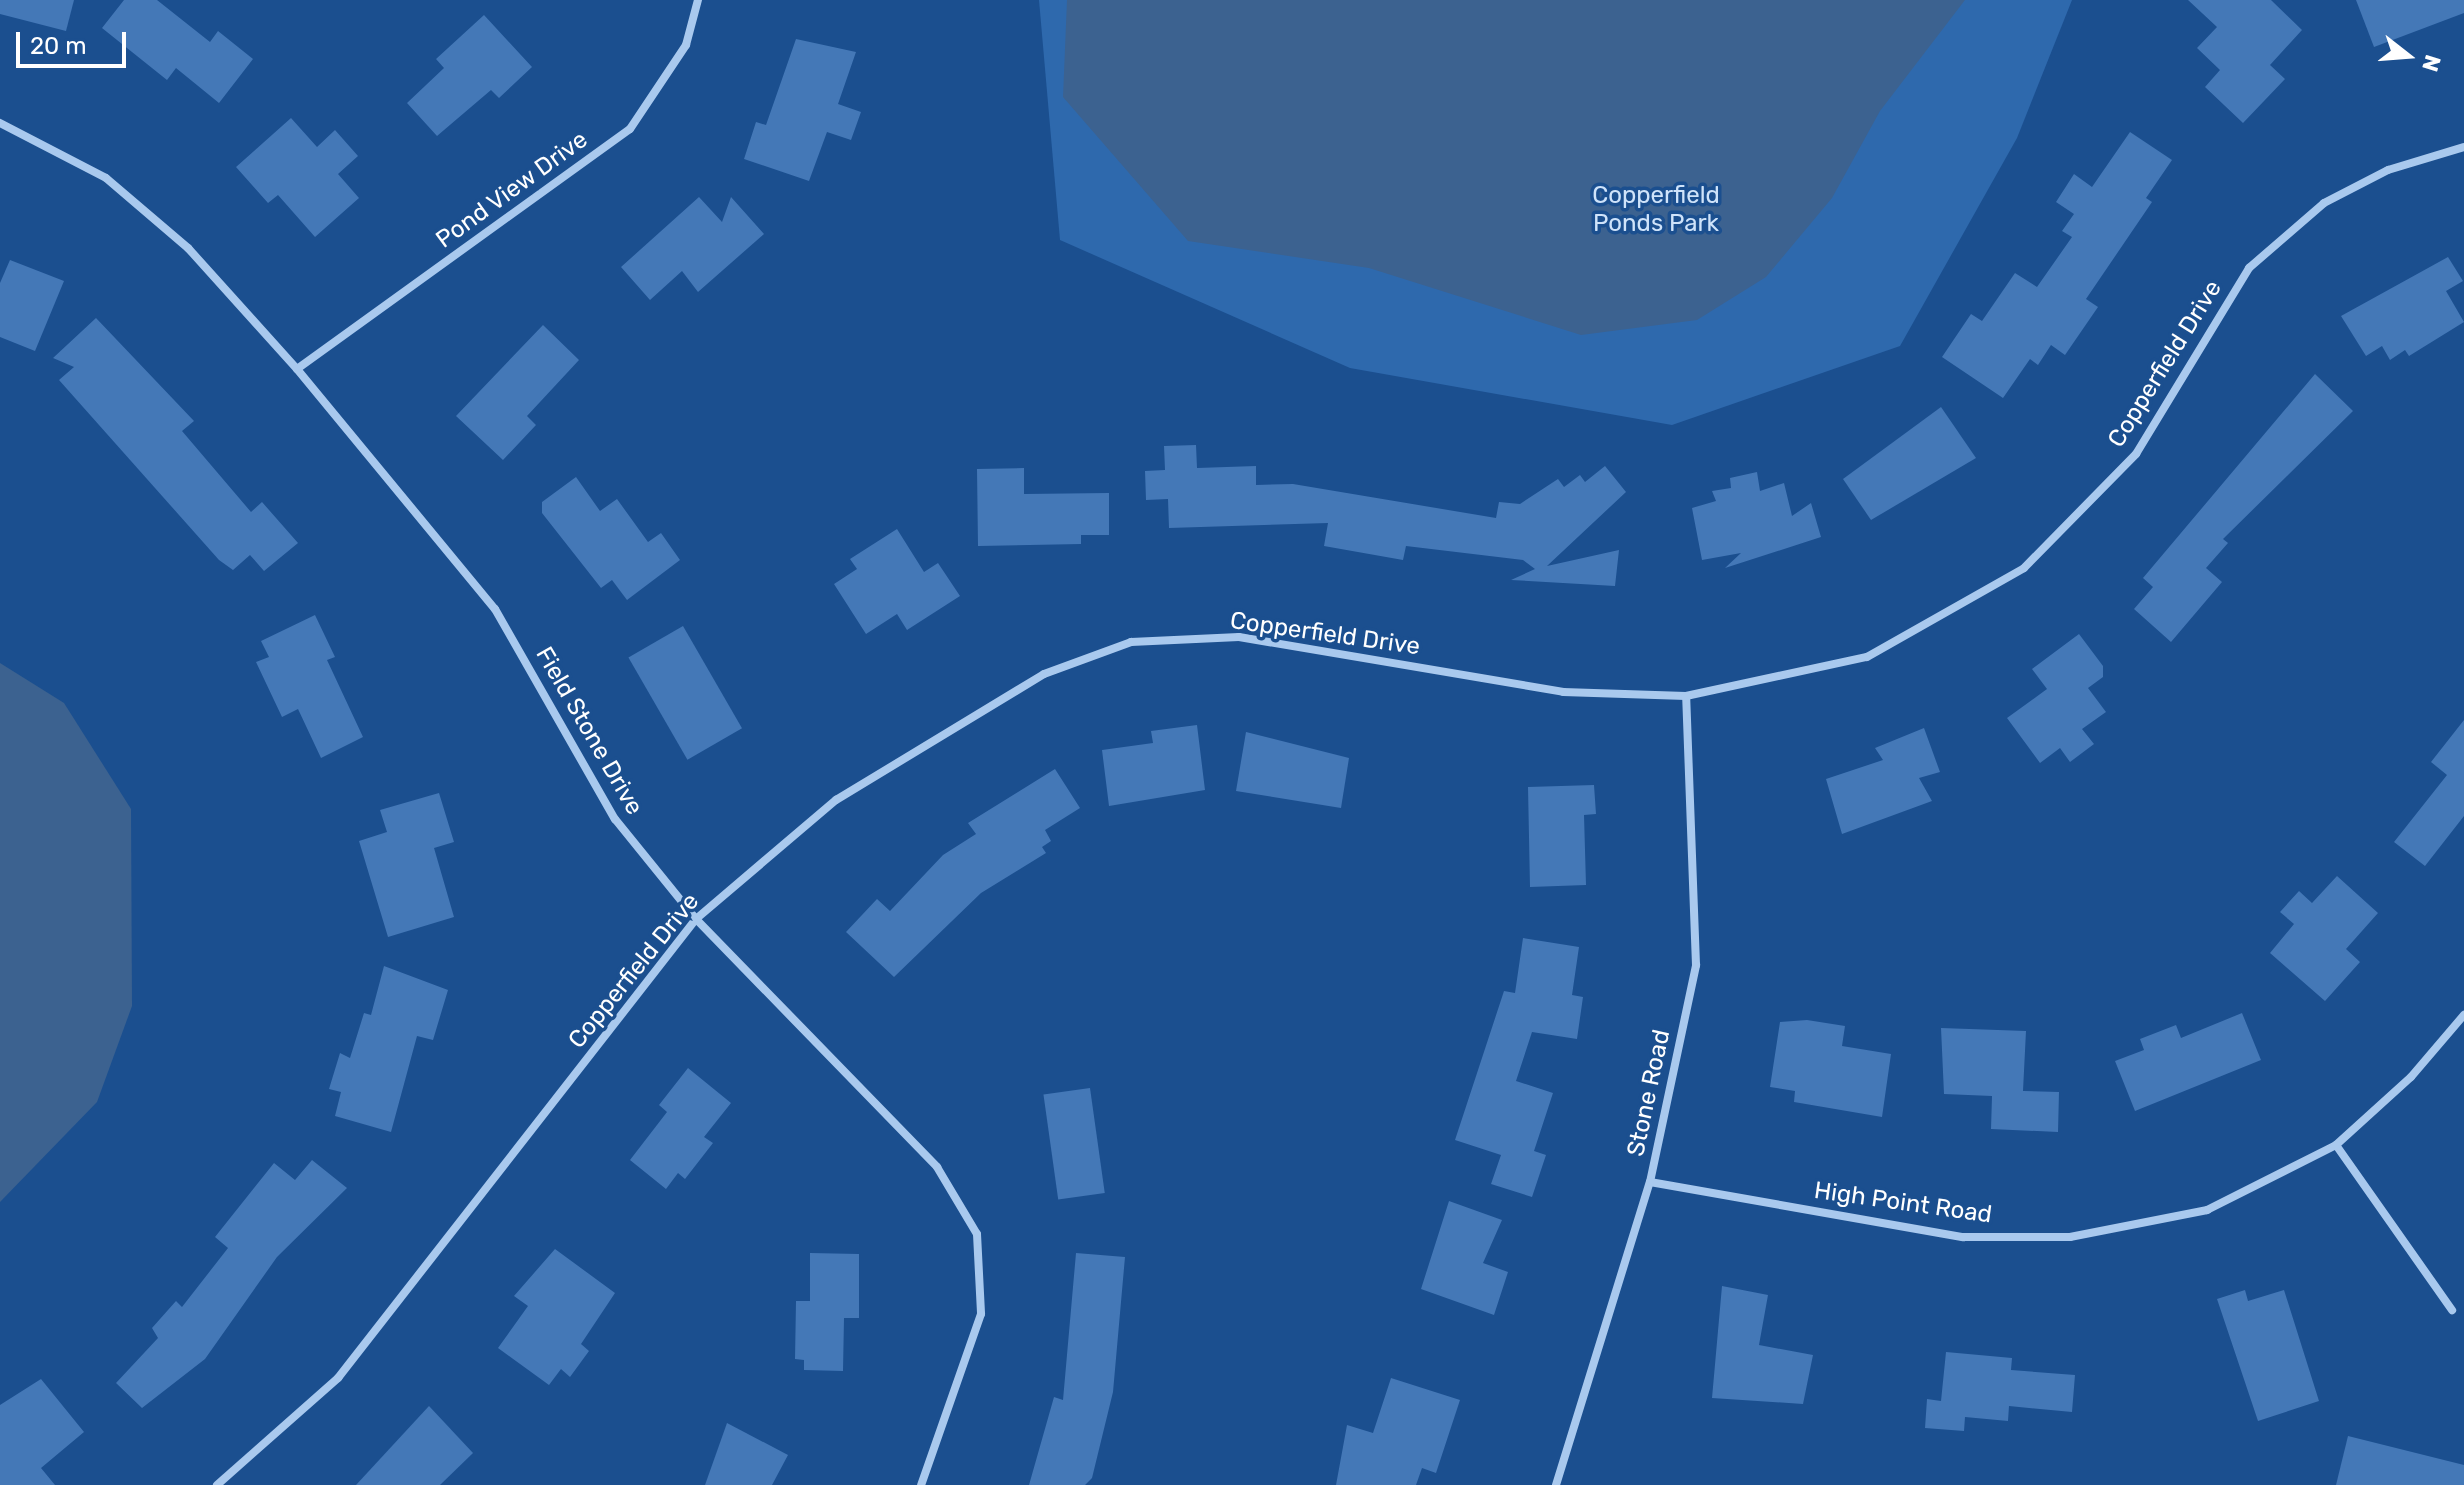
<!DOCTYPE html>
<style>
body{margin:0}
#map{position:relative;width:2464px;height:1485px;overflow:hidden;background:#1b4f8f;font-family:Rubik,sans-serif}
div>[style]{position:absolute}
.green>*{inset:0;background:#2e69ad}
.water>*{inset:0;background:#3c6290}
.building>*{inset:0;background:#4478b7;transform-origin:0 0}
.minor>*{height:8px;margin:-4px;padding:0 4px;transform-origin:4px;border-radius:4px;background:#a9c9ee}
span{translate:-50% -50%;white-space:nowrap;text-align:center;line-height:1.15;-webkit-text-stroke:7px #1b4f8f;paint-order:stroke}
.street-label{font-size:24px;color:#fff}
.park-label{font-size:24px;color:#cfe3fa}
.north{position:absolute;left:2368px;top:16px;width:80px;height:80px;-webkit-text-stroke:6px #1b4f8f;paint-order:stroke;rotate:107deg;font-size:22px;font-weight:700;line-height:32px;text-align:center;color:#fff}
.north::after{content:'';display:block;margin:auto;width:28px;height:36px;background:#fff;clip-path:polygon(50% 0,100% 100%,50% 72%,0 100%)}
.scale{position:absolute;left:16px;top:32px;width:110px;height:36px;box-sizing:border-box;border:4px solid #fff;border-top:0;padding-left:10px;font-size:24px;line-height:28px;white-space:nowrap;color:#fff;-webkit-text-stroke:6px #1b4f8f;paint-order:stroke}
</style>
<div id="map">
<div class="green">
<div style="clip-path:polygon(1039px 0,2072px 0,2017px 138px,1900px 346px,1672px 425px,1350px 368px,1060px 240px)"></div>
</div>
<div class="water">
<div style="clip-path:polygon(1067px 0,1965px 0,1880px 111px,1832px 198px,1766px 277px,1697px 320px,1581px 335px,1369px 268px,1188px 241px,1063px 97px)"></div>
<div style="clip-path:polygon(0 663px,64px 703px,131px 809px,132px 1006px,97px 1102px,0 1202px)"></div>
</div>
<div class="building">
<div style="clip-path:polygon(0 0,74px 0,66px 31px,0 14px)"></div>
<div style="clip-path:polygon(124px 0,157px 0,210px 42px,218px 31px,253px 59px,219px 103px,176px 68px,167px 80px,102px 28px)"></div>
<div style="clip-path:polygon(2188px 0,2271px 0,2302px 30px,2270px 65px,2285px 79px,2243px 123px,2205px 87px,2220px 70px,2197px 48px,2217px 27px)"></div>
<div style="clip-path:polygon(2356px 0,2464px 0,2464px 13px,2374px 47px)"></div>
<div style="clip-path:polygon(484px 15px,532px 67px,499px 98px,491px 90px,437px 136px,407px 103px,444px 68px,436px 59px)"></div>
<div style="clip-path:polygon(796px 39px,856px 52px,838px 104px,861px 112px,851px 140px,827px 132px,809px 181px,744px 159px,756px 122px,766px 125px)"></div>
<div style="clip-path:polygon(291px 118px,317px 147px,335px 130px,358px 156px,338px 174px,359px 198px,315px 237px,278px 195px,268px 203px,236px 167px)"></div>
<div style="clip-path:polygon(2130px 132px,2172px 160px,2146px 198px,2152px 202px,2086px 299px,2098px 307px,2065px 355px,2051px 345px,2038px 365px,2030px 359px,2003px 398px,1942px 357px,1971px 314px,1982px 321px,2015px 273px,2037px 287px,2072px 237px,2062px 231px,2074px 214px,2056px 202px,2074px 174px,2092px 187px)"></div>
<div style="clip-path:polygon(699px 197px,722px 222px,731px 197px,764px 234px,698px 292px,682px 271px,650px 300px,621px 267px)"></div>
<div style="clip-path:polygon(2448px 257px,2463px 281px,2446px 291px,2464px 322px,2409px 356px,2405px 350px,2390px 360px,2382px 346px,2366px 356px,2341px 316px)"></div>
<div style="clip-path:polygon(10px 260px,64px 281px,35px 351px,0 337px,0 283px)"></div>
<div style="clip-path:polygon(96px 318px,194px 421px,182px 431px,251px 512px,262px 502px,298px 543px,264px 571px,250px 555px,233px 570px,219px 560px,59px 380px,74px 367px,53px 358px)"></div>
<div style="clip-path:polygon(543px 325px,579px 360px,527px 416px,536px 425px,503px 460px,456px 416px)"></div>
<div style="clip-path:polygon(2315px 374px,2353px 411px,2223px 539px,2228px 543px,2206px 568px,2222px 582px,2171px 642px,2134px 609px,2153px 587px,2143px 578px)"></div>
<div style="clip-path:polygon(1941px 407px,1976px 458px,1871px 520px,1843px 479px)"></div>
<div style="clip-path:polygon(1196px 445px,1197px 468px,1256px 466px,1256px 485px,1293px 484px,1496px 518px,1499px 502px,1520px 504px,1558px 479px,1564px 487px,1580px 475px,1585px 482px,1605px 466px,1626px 492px,1547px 566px,1619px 550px,1615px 586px,1511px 580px,1535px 569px,1523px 560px,1406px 546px,1403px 560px,1324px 546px,1328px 523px,1169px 528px,1168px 499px,1146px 500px,1145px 471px,1165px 470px,1164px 446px)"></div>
<div style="clip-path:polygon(1024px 468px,1024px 494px,1109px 493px,1109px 535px,1081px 535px,1081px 544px,978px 546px,977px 469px)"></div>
<div style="clip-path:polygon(1757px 472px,1760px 491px,1784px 483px,1792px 516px,1811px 503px,1821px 537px,1725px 568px,1741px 553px,1702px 560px,1692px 508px,1716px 501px,1712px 491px,1731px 488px,1730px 478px)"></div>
<div style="clip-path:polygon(576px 477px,600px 511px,617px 499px,648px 542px,661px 533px,680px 560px,627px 600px,612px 580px,601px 588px,542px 513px,542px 502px)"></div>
<div style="clip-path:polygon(897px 529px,924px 572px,938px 563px,960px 596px,907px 630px,897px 614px,866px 634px,834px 584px,857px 569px,850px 559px)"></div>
<div style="clip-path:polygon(315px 615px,335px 657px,327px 660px,363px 737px,321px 758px,298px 709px,282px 717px,256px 662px,269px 657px,261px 641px)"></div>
<div style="left:683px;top:626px;width:118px;height:63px;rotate:60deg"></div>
<div style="clip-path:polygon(2079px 634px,2103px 666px,2103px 677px,2088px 688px,2106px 712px,2082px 729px,2094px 744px,2070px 762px,2060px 748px,2040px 763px,2007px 718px,2047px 689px,2032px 669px)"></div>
<div style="clip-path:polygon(2464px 720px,2464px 816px,2425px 866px,2394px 842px,2447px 775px,2431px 762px)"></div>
<div style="clip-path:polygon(1197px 725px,1205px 790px,1109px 806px,1102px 750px,1153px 743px,1151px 731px)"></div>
<div style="clip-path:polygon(1924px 728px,1940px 772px,1919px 778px,1932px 801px,1842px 834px,1826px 779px,1883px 760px,1875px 748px)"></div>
<div style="clip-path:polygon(1246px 732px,1349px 758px,1341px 808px,1236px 791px)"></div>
<div style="clip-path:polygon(1055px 769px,1080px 808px,1045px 830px,1051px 841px,1042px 847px,1046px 853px,981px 893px,894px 977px,846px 932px,877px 899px,890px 911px,943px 855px,976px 834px,968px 823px)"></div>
<div style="clip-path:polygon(1594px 785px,1596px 814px,1584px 815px,1586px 885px,1530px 887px,1528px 787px)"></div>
<div style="clip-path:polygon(439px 793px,454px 842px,434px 848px,454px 917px,388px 937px,359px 841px,387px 832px,380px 810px)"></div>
<div style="clip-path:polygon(2337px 876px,2378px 913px,2346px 949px,2360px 962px,2325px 1001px,2270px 953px,2294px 924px,2280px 912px,2299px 891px,2312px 903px)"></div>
<div style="clip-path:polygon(1523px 938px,1579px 947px,1572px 995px,1583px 997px,1577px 1039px,1532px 1032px,1516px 1081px,1553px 1093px,1534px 1151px,1546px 1155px,1532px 1197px,1491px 1184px,1501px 1155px,1455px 1140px,1504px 991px,1515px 993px)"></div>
<div style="clip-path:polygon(384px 966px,448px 990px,433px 1040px,417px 1036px,391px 1132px,335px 1116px,341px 1092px,329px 1089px,340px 1053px,350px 1058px,364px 1013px,371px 1015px)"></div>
<div style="clip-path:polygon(2242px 1013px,2261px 1060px,2135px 1111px,2115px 1061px,2144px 1050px,2140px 1039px,2176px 1025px,2181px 1038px)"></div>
<div style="clip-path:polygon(1807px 1020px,1845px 1026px,1842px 1046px,1891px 1054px,1882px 1117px,1794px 1102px,1795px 1091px,1770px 1087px,1780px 1022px)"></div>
<div style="clip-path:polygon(1941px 1028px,2026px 1031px,2023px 1091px,2059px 1092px,2058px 1132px,1991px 1129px,1992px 1096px,1944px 1094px)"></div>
<div style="clip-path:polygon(688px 1068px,731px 1103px,704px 1137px,713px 1143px,685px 1179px,678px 1173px,666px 1189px,630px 1160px,667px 1112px,659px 1105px)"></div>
<div style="left:1090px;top:1088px;width:106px;height:47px;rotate:82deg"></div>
<div style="clip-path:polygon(312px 1160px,347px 1188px,277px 1257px,205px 1359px,142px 1408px,116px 1383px,158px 1338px,152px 1328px,176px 1301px,182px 1307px,228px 1248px,215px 1237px,274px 1163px,295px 1180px)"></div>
<div style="clip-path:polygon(1449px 1201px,1502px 1220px,1483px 1263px,1508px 1272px,1494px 1315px,1421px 1289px)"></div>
<div style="clip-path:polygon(555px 1249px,615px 1293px,581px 1344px,589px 1351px,570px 1377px,561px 1369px,549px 1385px,498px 1348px,528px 1306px,514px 1296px)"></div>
<div style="clip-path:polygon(810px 1253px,859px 1254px,859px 1318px,844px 1318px,843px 1371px,804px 1370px,804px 1360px,795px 1359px,796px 1301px,810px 1301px)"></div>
<div style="clip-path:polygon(1076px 1253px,1125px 1257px,1113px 1392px,1092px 1478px,1085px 1485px,1029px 1485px,1054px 1397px,1063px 1400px)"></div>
<div style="clip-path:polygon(1722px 1286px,1768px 1295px,1759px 1345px,1813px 1355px,1803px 1404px,1712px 1398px)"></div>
<div style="clip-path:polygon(2245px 1290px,2248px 1301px,2284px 1290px,2319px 1401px,2258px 1421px,2217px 1299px)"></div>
<div style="clip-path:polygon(1946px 1352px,2012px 1358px,2011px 1370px,2075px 1375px,2072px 1412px,2009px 1406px,2008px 1421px,1965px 1417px,1964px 1431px,1925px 1428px,1927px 1399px,1941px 1401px)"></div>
<div style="clip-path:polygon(1391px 1378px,1460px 1400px,1436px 1473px,1422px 1468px,1416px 1485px,1336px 1485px,1347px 1425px,1373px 1433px)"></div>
<div style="clip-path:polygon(41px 1379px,84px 1432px,41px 1468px,55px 1485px,0 1485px,0 1405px)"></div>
<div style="clip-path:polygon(429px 1406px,473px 1453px,440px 1485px,356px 1485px)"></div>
<div style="clip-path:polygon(727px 1423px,788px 1455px,772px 1485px,705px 1485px)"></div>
<div style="clip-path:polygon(2348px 1436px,2464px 1465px,2464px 1485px,2336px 1485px)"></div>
</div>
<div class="minor">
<div style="left:0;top:123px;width:119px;rotate:27.4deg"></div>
<div style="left:106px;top:178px;width:108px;rotate:40.5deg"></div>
<div style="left:188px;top:248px;width:163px;rotate:48deg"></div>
<div style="left:297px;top:369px;width:311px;rotate:50.5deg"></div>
<div style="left:495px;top:609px;width:242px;rotate:60.3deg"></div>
<div style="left:615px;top:819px;width:129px;rotate:51deg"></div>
<div style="left:696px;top:919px;width:346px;rotate:45.8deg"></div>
<div style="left:937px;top:1167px;width:78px;rotate:59.2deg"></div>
<div style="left:977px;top:1234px;width:80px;rotate:87.1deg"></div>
<div style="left:981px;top:1314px;width:181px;rotate:109.3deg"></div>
<div style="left:297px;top:369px;width:410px;rotate:-35.8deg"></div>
<div style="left:630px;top:129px;width:101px;rotate:-56.3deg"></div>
<div style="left:686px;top:45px;width:47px;rotate:-75.1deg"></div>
<div style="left:2336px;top:1145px;width:202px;rotate:54.9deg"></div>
<div style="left:1650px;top:1182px;width:318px;rotate:10deg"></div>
<div style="left:1963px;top:1237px;width:107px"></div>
<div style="left:2070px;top:1237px;width:140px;rotate:-11.1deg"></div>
<div style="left:2207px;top:1210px;width:144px;rotate:-26.7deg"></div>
<div style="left:2336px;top:1145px;width:101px;rotate:-42.2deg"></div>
<div style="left:2411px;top:1077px;width:82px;rotate:-49.5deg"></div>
<div style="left:217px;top:1485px;width:162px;rotate:-41.5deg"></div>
<div style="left:338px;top:1378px;width:582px;rotate:-52.05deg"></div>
<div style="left:696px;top:919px;width:184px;rotate:-40.4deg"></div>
<div style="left:836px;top:800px;width:243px;rotate:-31.2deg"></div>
<div style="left:1044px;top:674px;width:93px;rotate:-20.2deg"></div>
<div style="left:1131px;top:642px;width:108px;rotate:-2.7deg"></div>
<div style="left:1239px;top:637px;width:329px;rotate:9.6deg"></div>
<div style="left:1563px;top:692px;width:123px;rotate:1.9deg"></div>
<div style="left:1686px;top:696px;width:185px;rotate:-12.2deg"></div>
<div style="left:1867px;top:657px;width:180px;rotate:-29.5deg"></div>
<div style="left:2024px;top:568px;width:160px;rotate:-45.5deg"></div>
<div style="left:2136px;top:454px;width:218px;rotate:-58.7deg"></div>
<div style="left:2249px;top:268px;width:99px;rotate:-40.9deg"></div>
<div style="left:2324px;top:203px;width:72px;rotate:-27.3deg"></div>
<div style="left:2388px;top:170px;width:79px;rotate:-16.8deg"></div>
<div style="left:1556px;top:1485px;width:317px;rotate:-72.8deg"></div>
<div style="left:1650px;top:1182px;width:222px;rotate:-78deg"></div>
<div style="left:1696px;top:965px;width:269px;rotate:-92.1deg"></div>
</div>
<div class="street-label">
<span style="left:512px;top:190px;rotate:-36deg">Pond View Drive</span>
<span style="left:2165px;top:364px;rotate:-58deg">Copperfield Drive</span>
<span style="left:1325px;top:634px;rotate:8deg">Copperfield Drive</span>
<span style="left:589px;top:731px;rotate:60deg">Field Stone Drive</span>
<span style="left:634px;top:971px;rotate:-51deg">Copperfield Drive</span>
<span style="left:1649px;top:1093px;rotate:-78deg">Stone Road</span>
<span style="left:1903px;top:1203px;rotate:8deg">High Point Road</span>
</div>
<div class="park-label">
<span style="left:1656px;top:210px">Copperfield<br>Ponds Park</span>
</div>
<div class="north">N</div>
<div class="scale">20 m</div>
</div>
